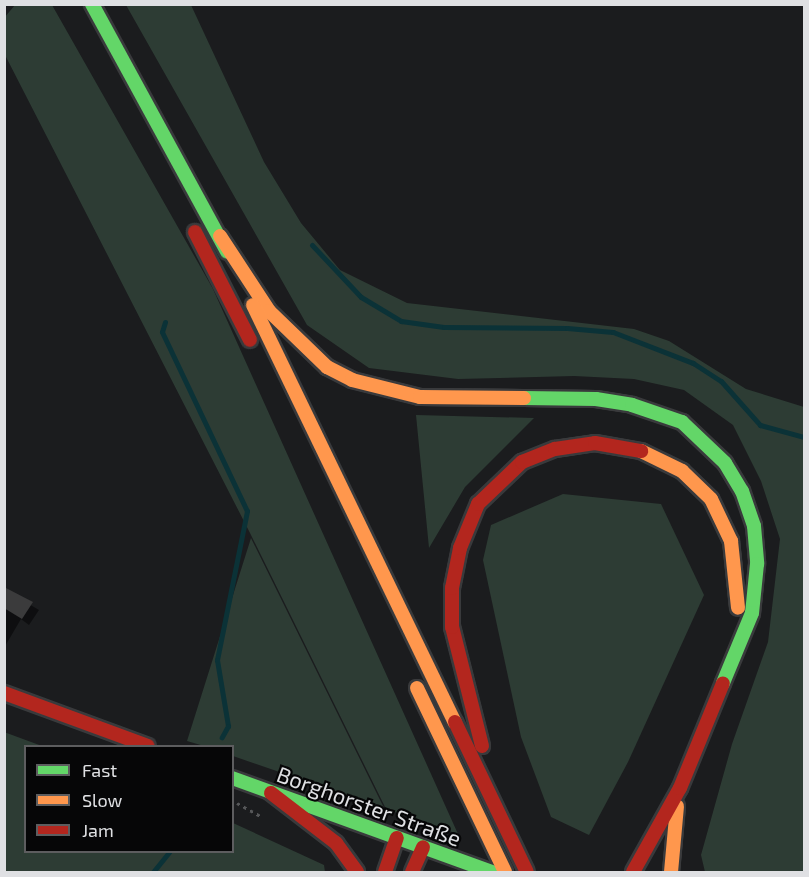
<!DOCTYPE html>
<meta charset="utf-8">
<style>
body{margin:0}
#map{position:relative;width:809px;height:877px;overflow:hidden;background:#1b1c1e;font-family:"Exo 2",sans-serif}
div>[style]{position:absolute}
.green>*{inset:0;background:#2d3c34}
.shadow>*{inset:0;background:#0007}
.stream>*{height:5px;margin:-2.5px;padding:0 2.5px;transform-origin:2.5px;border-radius:2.5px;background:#0b3237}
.building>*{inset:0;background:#3b3b3c}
.path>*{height:3px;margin-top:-1.5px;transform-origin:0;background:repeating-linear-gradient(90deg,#565759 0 3px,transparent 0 7.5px)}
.roads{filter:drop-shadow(2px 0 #393a3c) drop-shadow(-2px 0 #393a3c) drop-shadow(0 2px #393a3c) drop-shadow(0 -2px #393a3c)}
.fast>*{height:14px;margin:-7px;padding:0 7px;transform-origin:7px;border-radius:7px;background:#63d668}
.slow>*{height:14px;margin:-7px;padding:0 7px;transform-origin:7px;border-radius:7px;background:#ff974d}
.jam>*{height:14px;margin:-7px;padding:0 7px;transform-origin:7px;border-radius:7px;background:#b3261e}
span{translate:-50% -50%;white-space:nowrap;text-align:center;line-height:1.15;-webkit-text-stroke:4.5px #060607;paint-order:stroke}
.street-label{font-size:22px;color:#dfe0e3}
.frame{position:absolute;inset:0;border:6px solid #dfe0e3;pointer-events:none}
.legend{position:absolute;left:24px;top:745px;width:210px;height:108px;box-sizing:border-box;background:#060607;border:2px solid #5d5d5f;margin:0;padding:8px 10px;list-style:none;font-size:18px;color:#dfe0e3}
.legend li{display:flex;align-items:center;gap:12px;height:30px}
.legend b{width:30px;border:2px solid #5d5d5f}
</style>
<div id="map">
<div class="green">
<div style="clip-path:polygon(15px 5px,52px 5px,213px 289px,458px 834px,386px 809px,250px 533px,5px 55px,4px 18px)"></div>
<div style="clip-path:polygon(126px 5px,191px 5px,264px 162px,301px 223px,340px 270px,407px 303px,634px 329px,669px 341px,746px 389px,804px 407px,804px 872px,705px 872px,701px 855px,732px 744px,768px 642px,780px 539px,761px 481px,733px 425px,684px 390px,634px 379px,574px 376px,458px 379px,369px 368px,307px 325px)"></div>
<div style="clip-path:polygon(416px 415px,534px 418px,465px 487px,429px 548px)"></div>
<div style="clip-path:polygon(563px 494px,661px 504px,704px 595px,628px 762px,589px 835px,551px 817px,521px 737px,483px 560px,491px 525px)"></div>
<div style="clip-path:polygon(251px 538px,384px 808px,233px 756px,232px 746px,204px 746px,187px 741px)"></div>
<div style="clip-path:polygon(4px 732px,42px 746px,26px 746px,26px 852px,232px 852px,233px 823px,324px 865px,325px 872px,5px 872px)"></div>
</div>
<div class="shadow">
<div style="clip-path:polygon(7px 591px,39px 610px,29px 625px,21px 619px,4px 648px)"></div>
</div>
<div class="stream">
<div style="left:312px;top:245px;width:71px;rotate:46.7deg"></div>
<div style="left:361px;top:297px;width:47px;rotate:31deg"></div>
<div style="left:401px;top:321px;width:43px;rotate:7.9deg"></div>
<div style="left:444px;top:327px;width:123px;rotate:0.5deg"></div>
<div style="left:567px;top:328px;width:46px;rotate:5deg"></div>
<div style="left:613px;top:332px;width:86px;rotate:21.2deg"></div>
<div style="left:693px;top:363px;width:33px;rotate:33deg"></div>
<div style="left:721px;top:381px;width:59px;rotate:48.4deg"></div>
<div style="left:760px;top:425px;width:46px;rotate:15.3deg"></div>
<div style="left:165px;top:322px;width:10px;rotate:107deg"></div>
<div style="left:162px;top:332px;width:198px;rotate:64.6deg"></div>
<div style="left:247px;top:511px;width:152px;rotate:101.4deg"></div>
<div style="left:217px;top:660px;width:67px;rotate:80.5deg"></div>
<div style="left:228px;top:726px;width:13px;rotate:119deg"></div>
<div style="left:153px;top:872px;width:26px;rotate:-51deg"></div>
</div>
<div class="building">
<div style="clip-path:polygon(4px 587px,33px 602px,22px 619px,4px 608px)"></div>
</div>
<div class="path">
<div style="left:237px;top:803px;width:26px;rotate:29deg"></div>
</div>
<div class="roads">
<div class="fast">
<div style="left:92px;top:4px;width:282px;rotate:61.4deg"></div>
<div style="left:524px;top:398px;width:72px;rotate:0.8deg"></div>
<div style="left:596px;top:399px;width:36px;rotate:9deg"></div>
<div style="left:632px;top:405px;width:53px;rotate:18.8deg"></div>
<div style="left:682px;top:422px;width:59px;rotate:43.6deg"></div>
<div style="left:725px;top:463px;width:33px;rotate:59deg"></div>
<div style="left:742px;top:491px;width:37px;rotate:71deg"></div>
<div style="left:754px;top:526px;width:38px;rotate:85deg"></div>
<div style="left:757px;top:564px;width:49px;rotate:95.8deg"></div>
<div style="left:752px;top:613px;width:76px;rotate:112.5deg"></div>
<div style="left:232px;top:778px;width:276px;rotate:19.9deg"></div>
</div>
<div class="slow">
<div style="left:220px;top:236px;width:90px;rotate:56.8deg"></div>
<div style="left:269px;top:311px;width:81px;rotate:44deg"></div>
<div style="left:327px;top:367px;width:28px;rotate:27deg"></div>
<div style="left:352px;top:380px;width:70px;rotate:14deg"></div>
<div style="left:420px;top:397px;width:104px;rotate:0.6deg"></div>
<div style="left:253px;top:305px;width:463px;rotate:64.2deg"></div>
<div style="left:641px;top:451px;width:46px;rotate:26deg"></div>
<div style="left:682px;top:471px;width:40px;rotate:44deg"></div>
<div style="left:711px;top:499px;width:47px;rotate:64.5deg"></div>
<div style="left:731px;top:541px;width:67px;rotate:84deg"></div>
<div style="left:417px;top:688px;width:204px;rotate:64.4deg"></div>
<div style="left:671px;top:872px;width:66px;rotate:-84.8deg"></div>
</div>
<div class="jam">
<div style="left:195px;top:232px;width:121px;rotate:63deg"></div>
<div style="left:4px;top:693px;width:153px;rotate:20.2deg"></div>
<div style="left:455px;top:722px;width:166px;rotate:64.4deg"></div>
<div style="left:482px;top:746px;width:123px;rotate:-104.1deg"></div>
<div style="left:452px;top:627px;width:39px;rotate:-90deg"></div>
<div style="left:452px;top:588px;width:41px;rotate:-78.7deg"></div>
<div style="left:460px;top:548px;width:48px;rotate:-67.8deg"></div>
<div style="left:478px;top:504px;width:61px;rotate:-43.7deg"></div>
<div style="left:522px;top:462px;width:35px;rotate:-22deg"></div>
<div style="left:555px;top:449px;width:40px;rotate:-8.5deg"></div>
<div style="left:595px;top:443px;width:47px;rotate:9.9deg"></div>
<div style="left:271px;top:793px;width:82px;rotate:37.6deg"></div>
<div style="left:336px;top:843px;width:36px;rotate:54deg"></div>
<div style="left:385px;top:872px;width:36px;rotate:-71deg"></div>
<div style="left:412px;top:872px;width:27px;rotate:-66deg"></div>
<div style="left:633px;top:872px;width:96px;rotate:-60.8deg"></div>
<div style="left:680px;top:788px;width:113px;rotate:-67.7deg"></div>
</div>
</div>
<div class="street-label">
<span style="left:369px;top:806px;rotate:20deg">Borghorster Straße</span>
</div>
<div class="frame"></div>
<ul class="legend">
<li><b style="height:8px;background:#63d668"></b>Fast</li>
<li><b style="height:8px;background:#ff974d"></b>Slow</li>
<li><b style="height:8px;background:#b3261e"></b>Jam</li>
</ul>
</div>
